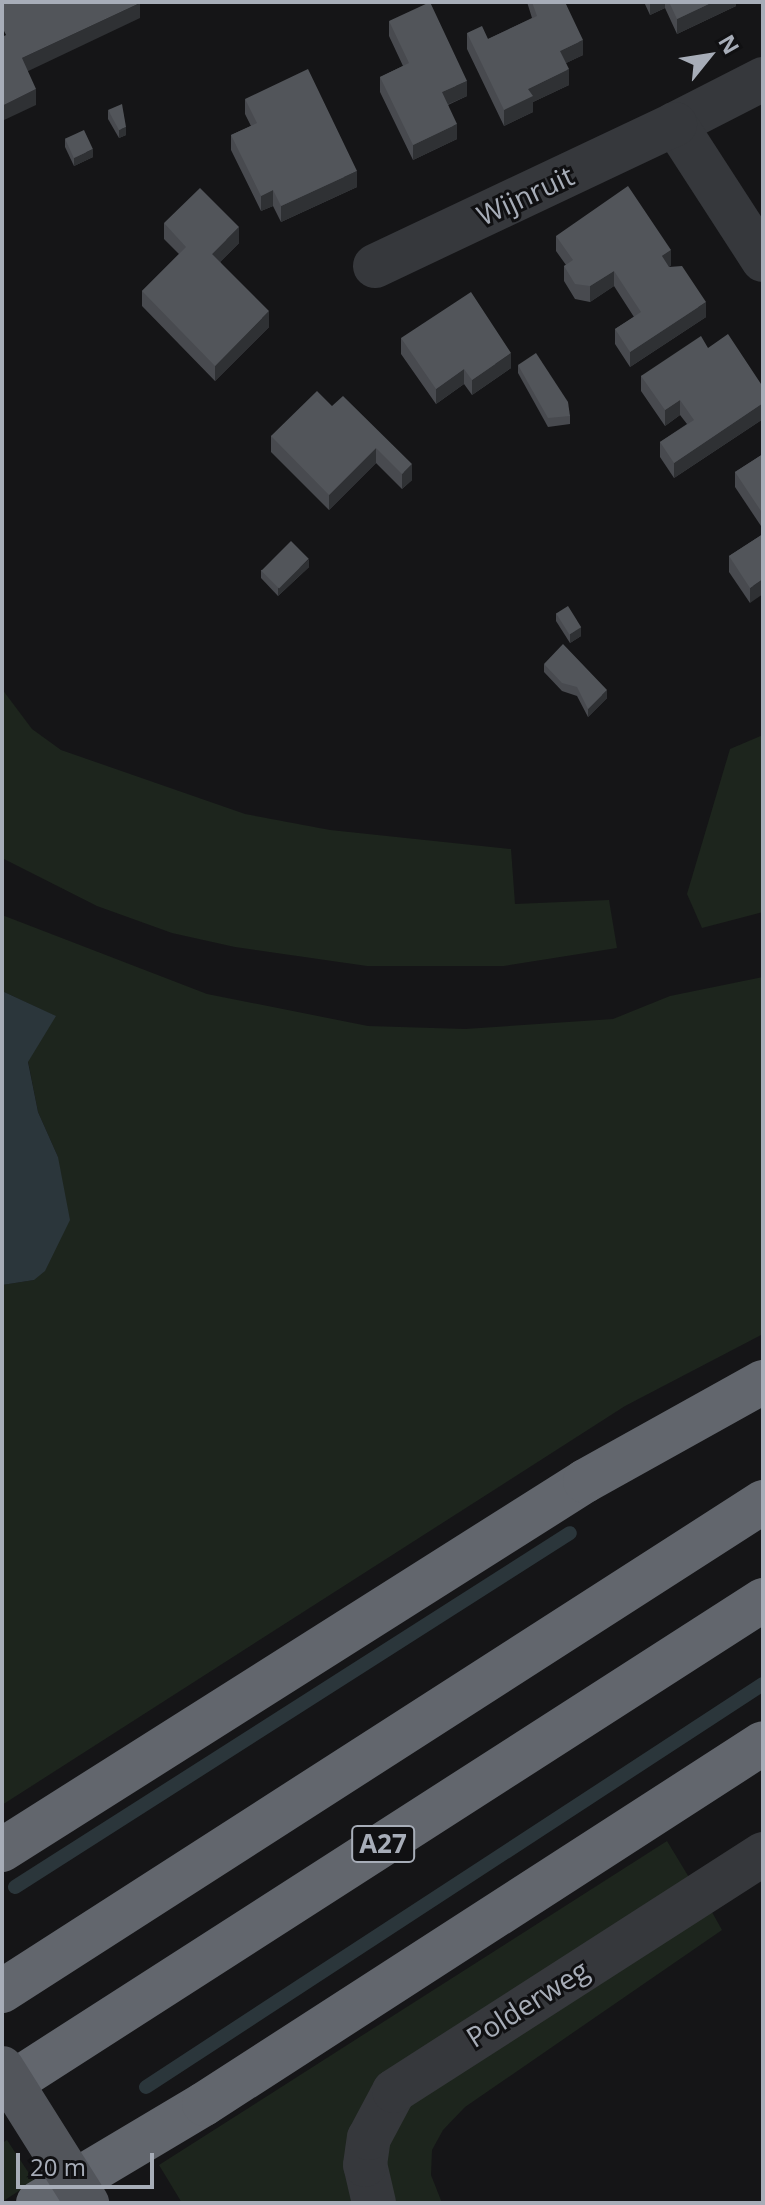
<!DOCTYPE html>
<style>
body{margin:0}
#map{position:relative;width:765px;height:2205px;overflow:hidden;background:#151517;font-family:"Open Sans",sans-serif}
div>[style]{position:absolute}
.green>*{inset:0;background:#1d251d}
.water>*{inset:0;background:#2b363b}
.stream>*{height:14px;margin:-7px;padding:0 7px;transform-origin:7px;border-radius:7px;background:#2b363b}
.minor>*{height:44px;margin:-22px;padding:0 22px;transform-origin:22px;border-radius:22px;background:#36383c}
.motorway>*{height:44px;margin:-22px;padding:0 22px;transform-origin:22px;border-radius:22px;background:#62666d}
.primary-bridge>*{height:44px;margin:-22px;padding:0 22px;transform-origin:22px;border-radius:22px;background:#52555b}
.wall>*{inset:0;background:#484a4f}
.shaded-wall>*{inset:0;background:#2f3134}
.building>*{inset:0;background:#52555a;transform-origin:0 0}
span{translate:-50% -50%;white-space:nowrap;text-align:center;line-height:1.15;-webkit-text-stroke:6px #101012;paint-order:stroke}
.shield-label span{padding:2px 6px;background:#101012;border:2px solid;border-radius:6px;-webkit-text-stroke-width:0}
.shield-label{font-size:26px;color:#a7adb8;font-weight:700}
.street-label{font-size:28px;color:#a7adb8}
.frame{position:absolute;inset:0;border:4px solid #a7adb8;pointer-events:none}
.north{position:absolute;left:669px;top:16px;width:80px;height:80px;-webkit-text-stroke:6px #101012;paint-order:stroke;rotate:60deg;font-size:22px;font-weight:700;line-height:32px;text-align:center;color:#a7adb8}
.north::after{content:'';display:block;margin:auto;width:28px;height:36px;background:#a7adb8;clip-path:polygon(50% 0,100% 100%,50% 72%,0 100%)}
.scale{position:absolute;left:16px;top:2153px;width:138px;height:36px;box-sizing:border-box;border:4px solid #a7adb8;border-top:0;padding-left:10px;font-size:24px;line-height:28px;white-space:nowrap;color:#a7adb8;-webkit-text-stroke:6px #101012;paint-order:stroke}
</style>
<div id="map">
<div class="green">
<div style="clip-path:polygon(2px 689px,32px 729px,61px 750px,245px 814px,330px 830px,511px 849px,515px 904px,609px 900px,617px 948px,504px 966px,367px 966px,235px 947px,172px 933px,97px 906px,2px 858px)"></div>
<div style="clip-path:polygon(763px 735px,763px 912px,702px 928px,687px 894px,730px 749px)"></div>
<div style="clip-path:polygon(2px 915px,207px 994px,368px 1026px,465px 1029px,613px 1019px,670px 996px,763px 977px,763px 1334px,625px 1406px,2px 1805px,2px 1285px,34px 1280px,58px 1157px,38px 1112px,28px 1061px,55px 1016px,2px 991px)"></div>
<div style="clip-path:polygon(667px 1841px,690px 1879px,409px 2060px,356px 2203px,182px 2203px,159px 2165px)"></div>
<div style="clip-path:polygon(708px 1905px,722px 1930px,465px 2107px,443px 2130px,432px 2150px,431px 2175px,442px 2203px,386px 2203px,386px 2130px,399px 2107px)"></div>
<div style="clip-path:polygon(7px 2140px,34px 2181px,2px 2202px,2px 2143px)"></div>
</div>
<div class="water">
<div style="clip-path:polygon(2px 991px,56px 1016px,28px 1062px,38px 1112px,58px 1157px,70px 1220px,45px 1271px,34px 1280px,2px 1285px)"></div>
</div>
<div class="stream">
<div style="left:15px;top:1887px;width:658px;rotate:-32.53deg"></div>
<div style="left:146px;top:2087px;width:737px;rotate:-33.15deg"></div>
</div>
<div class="minor">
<div style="left:763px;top:79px;width:99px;rotate:152.9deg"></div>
<div style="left:675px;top:124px;width:162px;rotate:57.1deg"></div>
<div style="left:375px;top:266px;width:332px;rotate:-25.3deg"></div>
<div style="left:374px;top:2203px;width:39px;rotate:-103deg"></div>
<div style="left:365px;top:2165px;width:27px;rotate:-82deg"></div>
<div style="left:369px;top:2138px;width:53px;rotate:-62deg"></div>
<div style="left:394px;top:2091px;width:439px;rotate:-32.7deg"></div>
</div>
<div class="motorway">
<div style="left:2px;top:1850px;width:690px;rotate:-32.33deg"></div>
<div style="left:585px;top:1481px;width:204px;rotate:-29.1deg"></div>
<div style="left:2px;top:1991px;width:905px;rotate:-32.72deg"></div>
<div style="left:2px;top:2089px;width:905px;rotate:-32.72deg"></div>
<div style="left:38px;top:2203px;width:193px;rotate:-30.8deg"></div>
<div style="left:204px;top:2104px;width:665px;rotate:-32.85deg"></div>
</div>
<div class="primary-bridge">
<div style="left:2px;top:2068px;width:160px;rotate:57.8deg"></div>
</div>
<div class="wall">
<div style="clip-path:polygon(527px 2px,565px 2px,583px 55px,566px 63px,569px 85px,533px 102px,533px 112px,504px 126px,467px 49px,467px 33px,488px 39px,532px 18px)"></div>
<div style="clip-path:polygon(644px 2px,736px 2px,736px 6px,677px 34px,665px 8px,650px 15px)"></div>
<div style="clip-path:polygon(389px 21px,467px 96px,448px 105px,457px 139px,413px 160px,380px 92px,380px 77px,403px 66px,389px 36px)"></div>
<div style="clip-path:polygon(245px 99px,357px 187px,281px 222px,273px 206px,261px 211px,231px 150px,231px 135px,251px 126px,245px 114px)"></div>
<div style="clip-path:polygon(108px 110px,126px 135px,119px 138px,108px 119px)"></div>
<div style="clip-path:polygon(65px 139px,93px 157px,74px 166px,65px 147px)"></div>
<div style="clip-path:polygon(164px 223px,239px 243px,220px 262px,269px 327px,215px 381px,142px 306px,142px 291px,179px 254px,164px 239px)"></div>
<div style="clip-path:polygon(556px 236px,671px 265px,669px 267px,706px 317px,630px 367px,615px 344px,615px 329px,634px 317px,614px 286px,590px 302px,575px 299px,564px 281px,564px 266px,566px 265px,556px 251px)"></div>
<div style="clip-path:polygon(401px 338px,511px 368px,472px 395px,464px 384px,436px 404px,401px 354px)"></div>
<div style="clip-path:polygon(708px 348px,763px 387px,763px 419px,674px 478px,660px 457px,660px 442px,687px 424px,680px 415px,665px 426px,641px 391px,641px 376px)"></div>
<div style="clip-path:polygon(518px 365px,570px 416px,570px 424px,548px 427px,518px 373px)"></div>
<div style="clip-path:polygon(332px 406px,412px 480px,402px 489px,376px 463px,329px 510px,271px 452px,271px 436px)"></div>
<div style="clip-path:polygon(763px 454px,763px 529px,735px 487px,735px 472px)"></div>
<div style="clip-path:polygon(763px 534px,750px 603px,729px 572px,729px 556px)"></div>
<div style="clip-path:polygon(309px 567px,278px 596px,261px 578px,261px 570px)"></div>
<div style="clip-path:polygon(556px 613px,581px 636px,570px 643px,556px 621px)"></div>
<div style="clip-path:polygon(544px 664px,607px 698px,588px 717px,577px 696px,562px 691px,544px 672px)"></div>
</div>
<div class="shaded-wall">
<div style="clip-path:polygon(650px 2px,665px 2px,665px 8px,650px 15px)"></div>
<div style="clip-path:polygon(713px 2px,736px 2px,736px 6px,677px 34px,677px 19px)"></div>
<div style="clip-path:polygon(140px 3px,140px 18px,22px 74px,22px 58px)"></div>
<div style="clip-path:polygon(583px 40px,583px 55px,560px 66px,560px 51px)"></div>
<div style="clip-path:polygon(569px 69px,569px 85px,533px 102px,533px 112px,504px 126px,504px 110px,528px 89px)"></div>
<div style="clip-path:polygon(467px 81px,467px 96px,442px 107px,442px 92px)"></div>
<div style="clip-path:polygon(36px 89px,36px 105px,2px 121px,2px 106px)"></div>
<div style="clip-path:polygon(457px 124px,457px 139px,413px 160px,413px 145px)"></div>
<div style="clip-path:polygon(126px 127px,126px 135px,119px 138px,119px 130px)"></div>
<div style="clip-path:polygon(93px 149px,93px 157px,74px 166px,74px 158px)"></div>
<div style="clip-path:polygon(357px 171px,357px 187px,281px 222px,281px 206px)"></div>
<div style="clip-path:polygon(273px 190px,273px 206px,261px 211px,261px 196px)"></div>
<div style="clip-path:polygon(239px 227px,239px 243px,212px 270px,212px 254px)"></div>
<div style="clip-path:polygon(671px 250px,671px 265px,662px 272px,662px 256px)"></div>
<div style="clip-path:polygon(614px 271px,614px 286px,590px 302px,590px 286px)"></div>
<div style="clip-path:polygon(706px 302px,706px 317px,630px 367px,630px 352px)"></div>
<div style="clip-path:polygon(269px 311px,269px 327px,215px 381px,215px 366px)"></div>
<div style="clip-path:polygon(511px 353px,511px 368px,472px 395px,472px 380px)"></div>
<div style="clip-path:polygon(464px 369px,464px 384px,436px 404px,436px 389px)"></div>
<div style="clip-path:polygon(680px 400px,680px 415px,665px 426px,665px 410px)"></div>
<div style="clip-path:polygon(763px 403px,763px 419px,674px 478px,674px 463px)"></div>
<div style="clip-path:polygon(376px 448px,376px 463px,329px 510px,329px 495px)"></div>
<div style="clip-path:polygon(412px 464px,412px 480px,402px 489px,402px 474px)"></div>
<div style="clip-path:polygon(309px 559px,309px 567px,278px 596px,278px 588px)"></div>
<div style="clip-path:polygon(763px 579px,763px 594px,750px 603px,750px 588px)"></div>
<div style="clip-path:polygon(581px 627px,581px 636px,570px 643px,570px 634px)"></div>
<div style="clip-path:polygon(607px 690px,607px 698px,588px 717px,588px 709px)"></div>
</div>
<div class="building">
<div style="clip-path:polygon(2px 2px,139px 2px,140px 3px,22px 58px,36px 89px,2px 106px,2px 37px,6px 35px,2px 27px)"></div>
<div style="clip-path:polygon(430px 2px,467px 81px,442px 92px,457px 124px,413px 145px,380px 77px,409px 63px,389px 21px)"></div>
<div style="clip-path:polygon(532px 2px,565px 2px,583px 40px,560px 51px,569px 69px,528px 89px,533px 96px,504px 110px,467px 33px,482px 26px,488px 39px,537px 16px)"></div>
<div style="clip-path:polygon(669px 2px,713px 2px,677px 19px)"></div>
<div style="clip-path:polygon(308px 69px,357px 171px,281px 206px,273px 190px,261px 196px,231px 135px,257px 123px,245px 99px)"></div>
<div style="clip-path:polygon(122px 104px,126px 127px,119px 130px,108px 110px)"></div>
<div style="left:84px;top:130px;width:21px;height:21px;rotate:65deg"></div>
<div style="clip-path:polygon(628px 186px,671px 250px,662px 256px,669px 267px,682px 266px,706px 302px,630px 352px,615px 329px,641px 312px,614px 271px,590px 286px,575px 284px,564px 266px,573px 260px,556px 236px)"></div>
<div style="clip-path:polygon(200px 188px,239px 227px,212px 254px,269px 311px,215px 366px,142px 291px,186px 247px,164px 223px)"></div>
<div style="clip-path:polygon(471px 292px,511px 353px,472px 380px,464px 369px,436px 389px,401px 338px)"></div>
<div style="clip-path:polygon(728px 334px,763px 387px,763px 403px,674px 463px,660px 442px,694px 420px,680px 400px,665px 410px,641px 376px,701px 336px,708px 348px)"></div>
<div style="clip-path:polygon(536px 353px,568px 402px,570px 416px,548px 418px,518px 365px)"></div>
<div style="clip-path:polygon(317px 391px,332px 406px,343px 396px,412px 464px,402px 474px,376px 448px,329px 495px,271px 436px)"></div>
<div style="clip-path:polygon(763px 454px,763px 514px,735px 472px)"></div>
<div style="clip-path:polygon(763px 534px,763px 579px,750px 588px,729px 556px)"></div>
<div style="left:291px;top:541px;width:25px;height:42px;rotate:45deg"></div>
<div style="left:568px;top:606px;width:25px;height:14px;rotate:58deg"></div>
<div style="clip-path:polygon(563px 644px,607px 690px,588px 709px,577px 687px,562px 683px,544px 664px)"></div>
</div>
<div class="shield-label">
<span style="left:383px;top:1844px">A27</span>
</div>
<div class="street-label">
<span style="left:525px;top:195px;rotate:-25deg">Wijnruit</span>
<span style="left:527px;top:2003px;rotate:-32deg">Polderweg</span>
</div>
<div class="frame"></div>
<div class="north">N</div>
<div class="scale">20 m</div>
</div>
